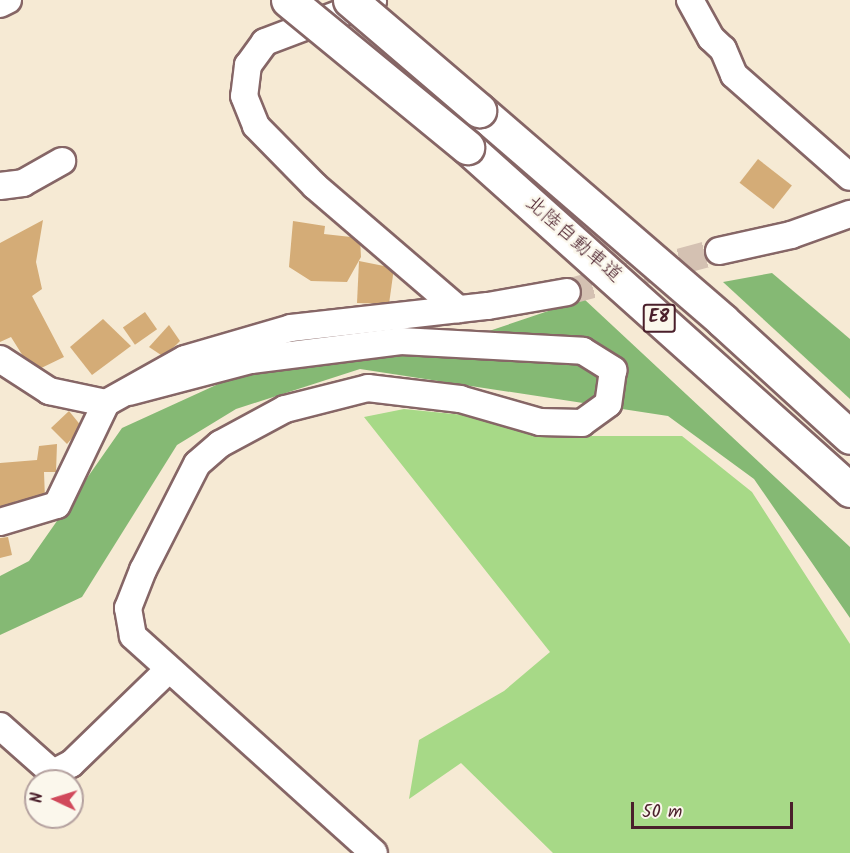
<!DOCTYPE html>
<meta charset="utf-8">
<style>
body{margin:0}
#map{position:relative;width:850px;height:853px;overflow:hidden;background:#f6ead4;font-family:Kalam,"Klee One",sans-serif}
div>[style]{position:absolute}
.green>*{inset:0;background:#a7d987}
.forest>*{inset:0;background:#85b974}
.building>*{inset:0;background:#d4ac77;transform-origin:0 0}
.minor-tunnel>*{height:26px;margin-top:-13px;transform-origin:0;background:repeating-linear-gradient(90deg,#d4c1b2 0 26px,transparent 0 39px)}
.roads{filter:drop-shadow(2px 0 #866666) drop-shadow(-2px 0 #866666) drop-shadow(0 2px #866666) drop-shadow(0 -2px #866666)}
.minor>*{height:26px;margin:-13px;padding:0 13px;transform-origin:13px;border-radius:13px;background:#fff}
.motorway>*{height:33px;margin:-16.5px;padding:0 16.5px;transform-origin:16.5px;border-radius:16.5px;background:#fff}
.bridges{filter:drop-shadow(2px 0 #866666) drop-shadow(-2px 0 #866666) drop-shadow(0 2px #866666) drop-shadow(0 -2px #866666)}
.motorway-bridge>*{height:33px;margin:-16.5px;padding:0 16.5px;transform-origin:16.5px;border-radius:16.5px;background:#fff}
span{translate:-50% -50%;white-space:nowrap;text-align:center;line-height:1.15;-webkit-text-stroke:5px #fbf7ec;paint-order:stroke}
.shield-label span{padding:2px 4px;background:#fbf7ec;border:2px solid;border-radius:4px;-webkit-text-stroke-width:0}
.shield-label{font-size:18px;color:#4a1f2b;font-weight:700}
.street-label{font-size:20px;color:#4a1f2b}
.north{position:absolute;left:24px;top:769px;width:60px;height:60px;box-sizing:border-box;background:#fbf7ec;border:2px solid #b4a19f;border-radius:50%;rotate:274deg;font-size:16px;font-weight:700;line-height:24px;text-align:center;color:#4a1f2b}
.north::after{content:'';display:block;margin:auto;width:21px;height:27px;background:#d1495b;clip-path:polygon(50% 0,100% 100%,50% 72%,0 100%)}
.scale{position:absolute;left:631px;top:802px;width:162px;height:27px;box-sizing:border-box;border:3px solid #4a1f2b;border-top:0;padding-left:8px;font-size:18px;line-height:21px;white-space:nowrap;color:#4a1f2b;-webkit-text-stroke:4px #fbf7ec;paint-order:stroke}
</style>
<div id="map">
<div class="green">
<div style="clip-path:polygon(404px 409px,464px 415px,580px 436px,682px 436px,752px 492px,850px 644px,850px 853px,553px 853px,461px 763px,409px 799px,419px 740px,504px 691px,550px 652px,364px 417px)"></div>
</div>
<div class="forest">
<div style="clip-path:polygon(772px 273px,850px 339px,850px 399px,723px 282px)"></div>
<div style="clip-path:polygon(584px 299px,850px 547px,850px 618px,754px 479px,668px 416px,360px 369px,236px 409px,177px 445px,82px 597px,0 635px,0 576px,29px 561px,122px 428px,238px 375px,480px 334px)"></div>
</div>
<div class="building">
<div style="left:758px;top:159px;width:43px;height:30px;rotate:38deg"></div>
<div style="clip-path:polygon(43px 220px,36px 262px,42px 289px,32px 296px,64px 357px,33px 372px,11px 337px,0 342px,0 243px)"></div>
<div style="clip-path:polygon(293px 221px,325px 226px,324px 234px,360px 238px,361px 257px,347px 282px,311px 281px,289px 267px)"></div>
<div style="clip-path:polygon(359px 261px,394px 268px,389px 304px,357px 303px)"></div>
<div style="left:145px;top:312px;width:21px;height:27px;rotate:55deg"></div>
<div style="clip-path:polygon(103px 319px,131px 346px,92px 375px,70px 347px)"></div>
<div style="clip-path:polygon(169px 325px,180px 341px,164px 357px,149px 347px)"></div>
<div style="clip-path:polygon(69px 411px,82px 427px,67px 444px,51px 428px)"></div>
<div style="clip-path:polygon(57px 444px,56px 472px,44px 472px,45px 499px,15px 501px,16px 507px,0 509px,0 463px,37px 460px,39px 446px)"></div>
<div style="clip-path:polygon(8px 537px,12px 555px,0 558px,0 538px)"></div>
</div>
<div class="minor-tunnel">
<div style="left:567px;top:292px;width:157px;rotate:-15.1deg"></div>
</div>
<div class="roads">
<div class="minor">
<div style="left:690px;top:0;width:43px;rotate:61.1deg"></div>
<div style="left:711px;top:38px;width:16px;rotate:43deg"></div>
<div style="left:723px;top:49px;width:28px;rotate:67deg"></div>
<div style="left:734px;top:75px;width:154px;rotate:41.3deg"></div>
<div style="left:373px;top:1px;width:116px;rotate:159.2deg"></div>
<div style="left:265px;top:42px;width:29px;rotate:126deg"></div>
<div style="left:248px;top:65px;width:31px;rotate:97deg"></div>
<div style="left:244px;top:96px;width:32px;rotate:68deg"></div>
<div style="left:256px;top:126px;width:84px;rotate:45.5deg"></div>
<div style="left:315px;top:186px;width:189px;rotate:40.7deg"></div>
<div style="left:0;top:4px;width:9px;rotate:-27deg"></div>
<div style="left:0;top:186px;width:23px;rotate:-7deg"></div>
<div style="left:23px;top:183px;width:45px;rotate:-29.4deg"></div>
<div style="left:719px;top:251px;width:74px;rotate:-12.5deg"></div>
<div style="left:791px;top:235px;width:63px;rotate:-19.6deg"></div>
<div style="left:0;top:359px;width:59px;rotate:33.1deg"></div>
<div style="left:49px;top:391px;width:58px;rotate:11.9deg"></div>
<div style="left:106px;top:403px;width:90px;rotate:-29.1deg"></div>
<div style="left:185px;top:359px;width:110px;rotate:-16.3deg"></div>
<div style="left:291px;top:328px;width:198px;rotate:-6.4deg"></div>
<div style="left:488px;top:306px;width:80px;rotate:-10deg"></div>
<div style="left:129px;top:392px;width:126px;rotate:-14.7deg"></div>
<div style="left:251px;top:360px;width:151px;rotate:-7.2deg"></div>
<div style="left:401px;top:341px;width:182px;rotate:3.1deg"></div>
<div style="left:583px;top:351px;width:36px;rotate:32deg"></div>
<div style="left:613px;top:370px;width:34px;rotate:98deg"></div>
<div style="left:608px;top:404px;width:32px;rotate:144deg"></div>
<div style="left:582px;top:423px;width:42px;rotate:-178.6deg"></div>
<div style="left:540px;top:422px;width:83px;rotate:-164deg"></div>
<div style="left:460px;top:399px;width:93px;rotate:-173.2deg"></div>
<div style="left:368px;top:388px;width:86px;rotate:165.8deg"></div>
<div style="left:285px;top:409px;width:74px;rotate:151.7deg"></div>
<div style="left:220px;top:444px;width:30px;rotate:139deg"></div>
<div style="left:197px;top:464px;width:119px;rotate:117deg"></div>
<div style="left:143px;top:570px;width:41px;rotate:111.5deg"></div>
<div style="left:128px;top:608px;width:28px;rotate:80deg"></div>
<div style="left:133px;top:636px;width:324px;rotate:42deg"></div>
<div style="left:0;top:522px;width:59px;rotate:-16.6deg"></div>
<div style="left:57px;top:505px;width:113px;rotate:-64.3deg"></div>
<div style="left:0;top:726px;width:71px;rotate:41.6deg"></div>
<div style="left:53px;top:773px;width:20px;rotate:-27deg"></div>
<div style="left:71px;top:764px;width:135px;rotate:-44.1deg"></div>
</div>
<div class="motorway">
<div style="left:479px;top:110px;width:321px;rotate:40.8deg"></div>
<div style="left:722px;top:320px;width:173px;rotate:42.4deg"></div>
<div style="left:467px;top:147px;width:514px;rotate:41.85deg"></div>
</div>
</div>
<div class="bridges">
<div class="motorway-bridge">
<div style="left:288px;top:0;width:232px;rotate:39.4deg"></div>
<div style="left:350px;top:0;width:170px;rotate:40.5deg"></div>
</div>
</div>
<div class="shield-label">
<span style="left:659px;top:318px">E8</span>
</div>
<div class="street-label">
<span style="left:573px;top:240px;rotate:41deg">北陸自動車道</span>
</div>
<div class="north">N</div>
<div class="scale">50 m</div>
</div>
